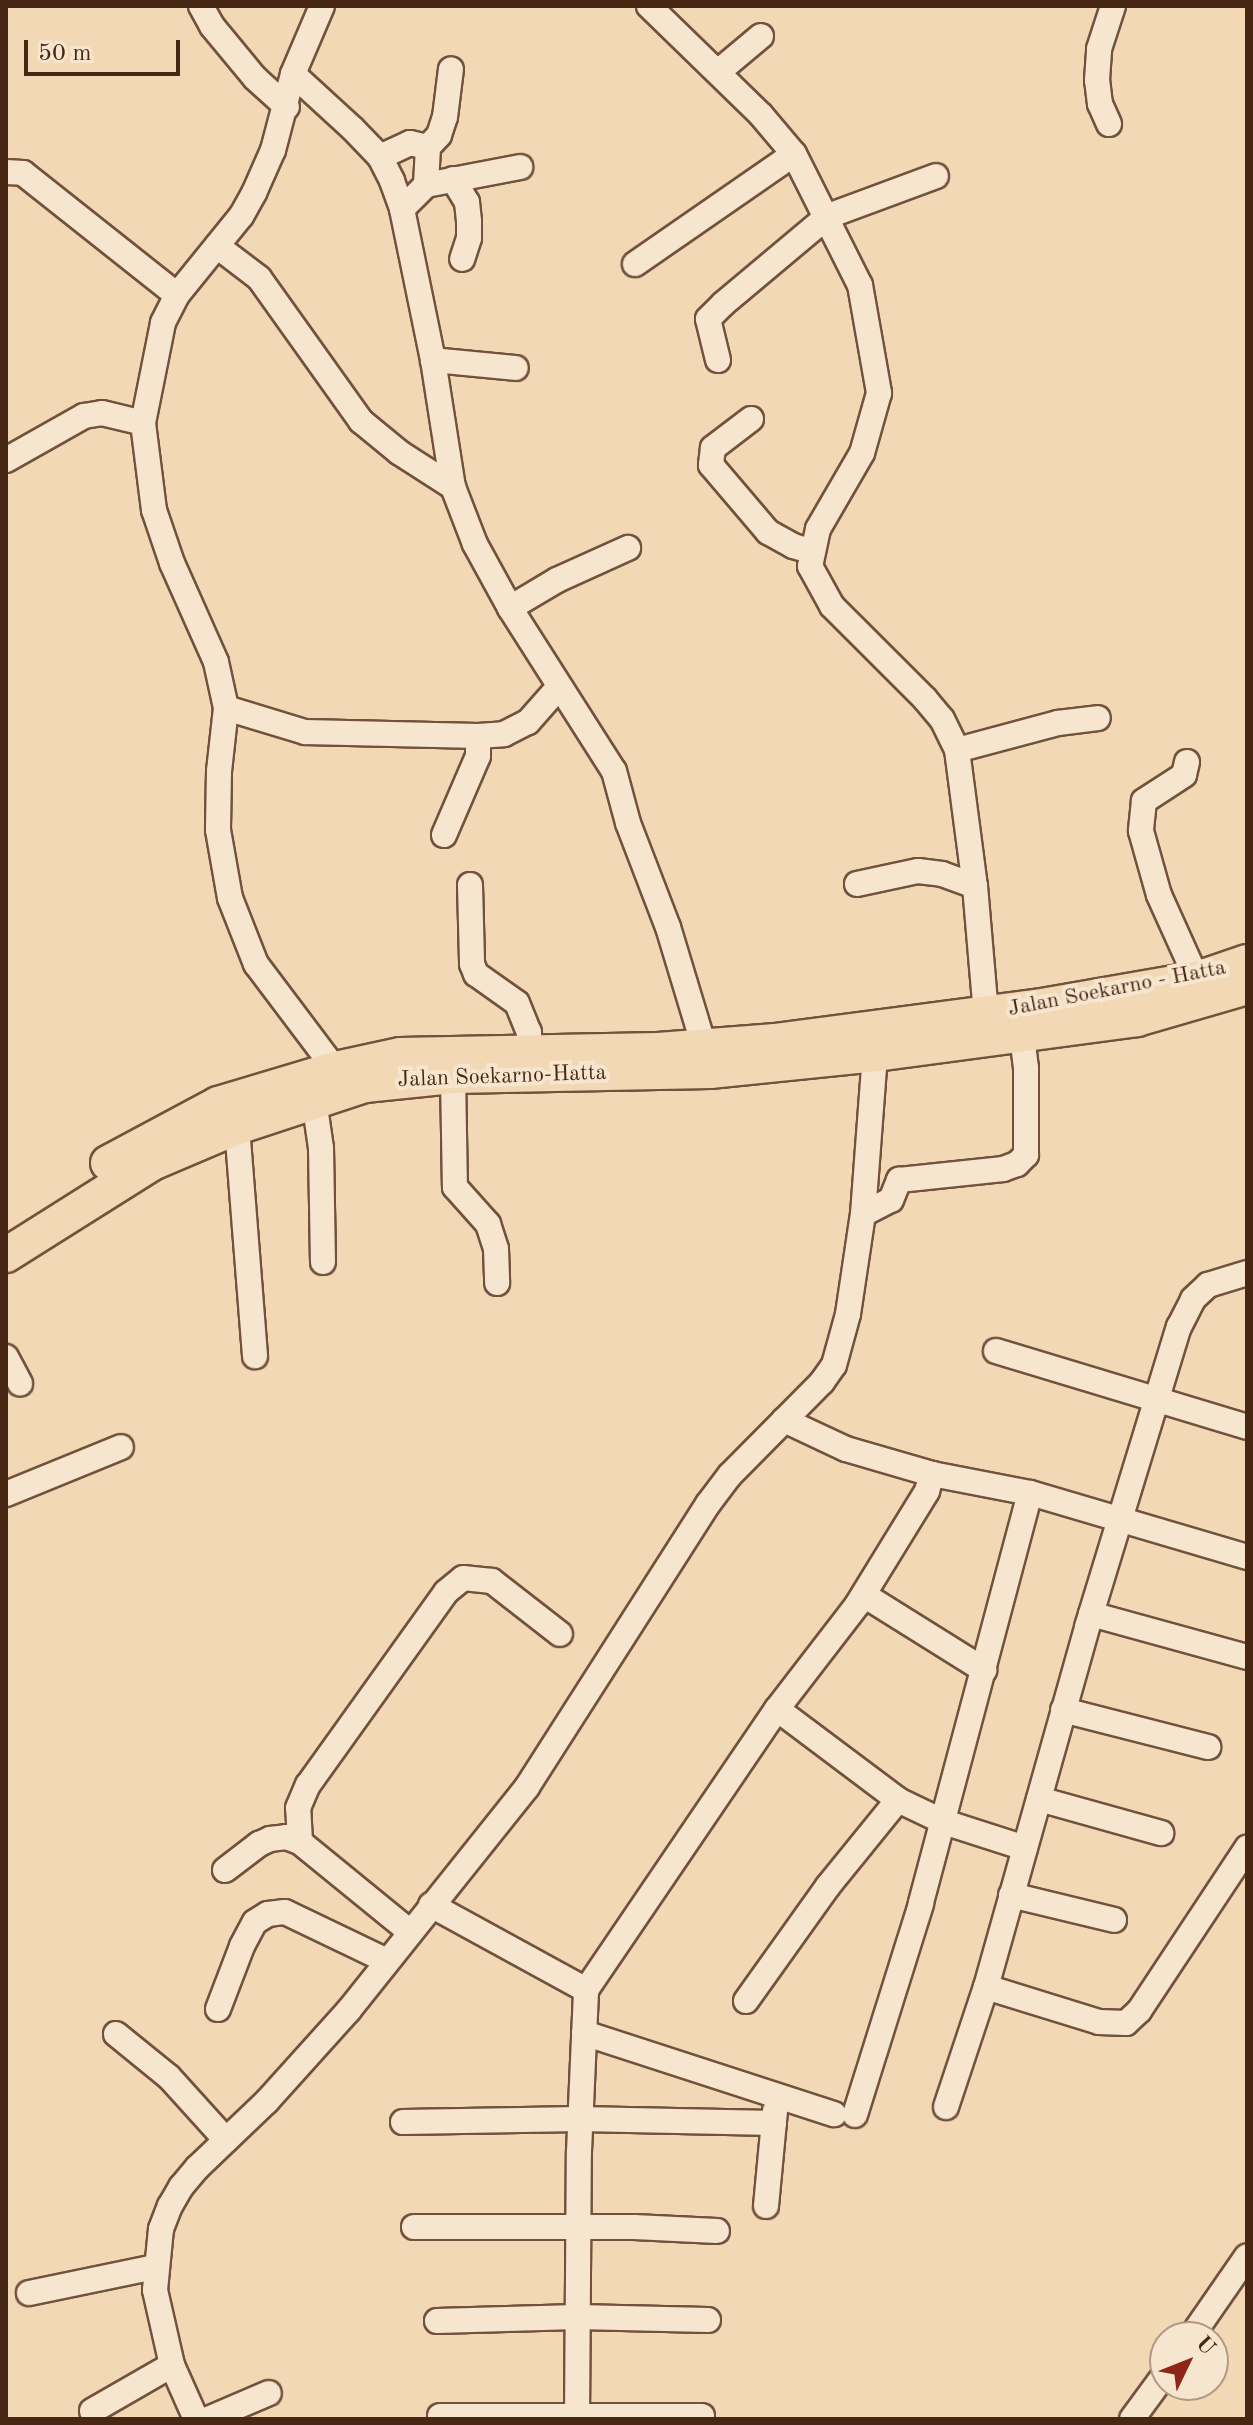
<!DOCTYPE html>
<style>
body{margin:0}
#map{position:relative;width:1253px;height:2425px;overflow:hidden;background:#f2d8b5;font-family:"Old Standard TT",serif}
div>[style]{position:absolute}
.roads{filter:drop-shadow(2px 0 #72523c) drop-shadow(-2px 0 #72523c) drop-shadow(0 2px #72523c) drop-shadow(0 -2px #72523c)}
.minor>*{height:24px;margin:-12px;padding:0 12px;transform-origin:12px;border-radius:12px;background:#f7e6cf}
.highway>*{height:34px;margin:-17px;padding:0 17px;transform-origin:17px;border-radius:17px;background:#f2d8b5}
span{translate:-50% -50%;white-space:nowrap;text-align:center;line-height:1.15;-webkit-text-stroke:8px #f7e6cf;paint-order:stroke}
.street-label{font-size:22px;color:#482614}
.frame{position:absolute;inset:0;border:8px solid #482614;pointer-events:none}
.north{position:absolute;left:1149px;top:2321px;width:80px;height:80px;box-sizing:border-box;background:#f7e6cf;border:2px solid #b19984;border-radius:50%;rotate:47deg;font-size:22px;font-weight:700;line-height:32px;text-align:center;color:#482614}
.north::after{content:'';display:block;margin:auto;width:28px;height:36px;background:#8f2418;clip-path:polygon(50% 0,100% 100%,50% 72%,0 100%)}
.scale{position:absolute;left:24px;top:40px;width:156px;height:36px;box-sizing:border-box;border:4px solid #482614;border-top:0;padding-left:10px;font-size:24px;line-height:28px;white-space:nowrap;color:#482614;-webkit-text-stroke:6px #f7e6cf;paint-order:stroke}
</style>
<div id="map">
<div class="roads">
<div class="minor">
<div style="left:201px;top:6px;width:23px;rotate:61deg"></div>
<div style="left:212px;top:26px;width:67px;rotate:50.4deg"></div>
<div style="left:255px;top:78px;width:43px;rotate:42.2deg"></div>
<div style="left:322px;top:6px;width:74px;rotate:113.1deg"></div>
<div style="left:293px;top:74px;width:79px;rotate:104.7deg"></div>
<div style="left:273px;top:150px;width:47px;rotate:113.8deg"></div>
<div style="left:254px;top:193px;width:26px;rotate:119deg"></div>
<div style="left:241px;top:216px;width:102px;rotate:129deg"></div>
<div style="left:177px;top:295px;width:31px;rotate:117deg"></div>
<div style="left:163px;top:323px;width:102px;rotate:101.3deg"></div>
<div style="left:143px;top:423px;width:88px;rotate:82.8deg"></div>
<div style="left:154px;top:510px;width:56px;rotate:71.2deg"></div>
<div style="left:172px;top:563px;width:108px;rotate:66deg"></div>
<div style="left:216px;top:662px;width:47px;rotate:77.7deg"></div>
<div style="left:226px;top:708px;width:63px;rotate:96.3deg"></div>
<div style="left:219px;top:771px;width:59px;rotate:91deg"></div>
<div style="left:218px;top:830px;width:69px;rotate:80deg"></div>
<div style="left:230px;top:898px;width:71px;rotate:68.5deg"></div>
<div style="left:256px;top:964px;width:131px;rotate:53deg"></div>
<div style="left:649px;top:6px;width:156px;rotate:44.2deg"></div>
<div style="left:761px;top:115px;width:51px;rotate:49.8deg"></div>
<div style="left:794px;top:154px;width:147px;rotate:63.3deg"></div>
<div style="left:860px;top:285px;width:110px;rotate:80deg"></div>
<div style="left:879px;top:393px;width:62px;rotate:105.8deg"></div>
<div style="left:862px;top:453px;width:88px;rotate:120.1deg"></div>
<div style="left:818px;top:529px;width:38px;rotate:102deg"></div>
<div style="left:810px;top:566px;width:46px;rotate:61.2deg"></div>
<div style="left:832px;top:606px;width:132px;rotate:45deg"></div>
<div style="left:925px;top:699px;width:26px;rotate:50deg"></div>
<div style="left:942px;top:719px;width:34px;rotate:64deg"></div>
<div style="left:957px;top:750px;width:137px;rotate:82.5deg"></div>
<div style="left:975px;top:886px;width:142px;rotate:85.1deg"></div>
<div style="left:718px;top:72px;width:56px;rotate:-39.9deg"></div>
<div style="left:293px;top:74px;width:81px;rotate:42.5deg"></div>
<div style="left:353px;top:129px;width:39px;rotate:46deg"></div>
<div style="left:380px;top:157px;width:27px;rotate:63deg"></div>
<div style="left:392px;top:181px;width:30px;rotate:70deg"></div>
<div style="left:402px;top:209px;width:154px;rotate:78.4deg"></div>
<div style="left:433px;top:360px;width:129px;rotate:81.1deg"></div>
<div style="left:453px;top:487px;width:61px;rotate:68.9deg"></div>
<div style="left:475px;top:544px;width:73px;rotate:61.3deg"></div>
<div style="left:510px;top:608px;width:193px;rotate:57.5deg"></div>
<div style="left:614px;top:771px;width:54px;rotate:74.9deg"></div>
<div style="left:628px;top:823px;width:111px;rotate:69deg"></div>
<div style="left:668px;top:927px;width:124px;rotate:73.2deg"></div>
<div style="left:1109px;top:124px;width:22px;rotate:-114deg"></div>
<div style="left:1100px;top:104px;width:24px;rotate:-97deg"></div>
<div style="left:1097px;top:80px;width:31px;rotate:-86deg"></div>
<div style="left:1099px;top:49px;width:45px;rotate:-72deg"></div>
<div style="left:380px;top:157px;width:33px;rotate:-25deg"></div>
<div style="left:410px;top:143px;width:18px;rotate:13deg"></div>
<div style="left:6px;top:172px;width:17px;rotate:3deg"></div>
<div style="left:23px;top:173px;width:196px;rotate:38.4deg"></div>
<div style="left:453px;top:179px;width:27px;rotate:59deg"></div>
<div style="left:467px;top:202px;width:19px;rotate:84deg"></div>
<div style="left:469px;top:221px;width:17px;rotate:90deg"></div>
<div style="left:469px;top:238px;width:22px;rotate:108deg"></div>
<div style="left:426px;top:185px;width:38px;rotate:-87deg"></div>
<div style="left:428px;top:147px;width:16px;rotate:-47deg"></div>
<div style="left:439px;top:135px;width:19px;rotate:-72deg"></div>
<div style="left:445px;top:117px;width:48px;rotate:-82.9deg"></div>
<div style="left:402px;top:209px;width:34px;rotate:-45deg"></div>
<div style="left:426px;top:185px;width:96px;rotate:-10.8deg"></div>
<div style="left:217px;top:246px;width:53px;rotate:37.3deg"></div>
<div style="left:259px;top:278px;width:176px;rotate:54.5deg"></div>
<div style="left:361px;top:421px;width:50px;rotate:39.4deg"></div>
<div style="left:400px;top:453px;width:63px;rotate:32.7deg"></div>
<div style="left:635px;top:264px;width:193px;rotate:-34.7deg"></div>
<div style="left:433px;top:360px;width:83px;rotate:5.5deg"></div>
<div style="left:718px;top:360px;width:42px;rotate:-103.7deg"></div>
<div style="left:708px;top:319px;width:21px;rotate:-45deg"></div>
<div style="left:723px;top:304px;width:137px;rotate:-40deg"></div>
<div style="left:828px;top:216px;width:115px;rotate:-20.3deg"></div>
<div style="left:751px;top:419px;width:48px;rotate:142.7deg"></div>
<div style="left:713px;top:448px;width:17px;rotate:97deg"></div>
<div style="left:711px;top:465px;width:88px;rotate:49.6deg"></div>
<div style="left:768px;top:532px;width:29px;rotate:29deg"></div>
<div style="left:793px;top:546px;width:19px;rotate:16deg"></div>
<div style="left:6px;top:460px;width:90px;rotate:-29.4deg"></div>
<div style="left:84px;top:416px;width:18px;rotate:-9deg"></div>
<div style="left:102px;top:413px;width:42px;rotate:13.7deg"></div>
<div style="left:510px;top:608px;width:55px;rotate:-30.8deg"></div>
<div style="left:557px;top:580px;width:78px;rotate:-24.3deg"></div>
<div style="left:226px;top:708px;width:83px;rotate:16.9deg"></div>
<div style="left:305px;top:732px;width:173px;rotate:1.3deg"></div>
<div style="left:478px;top:736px;width:26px;rotate:-4deg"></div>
<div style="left:504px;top:734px;width:27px;rotate:-27deg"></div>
<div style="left:528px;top:722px;width:45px;rotate:-48.6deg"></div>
<div style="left:957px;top:750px;width:105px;rotate:-15deg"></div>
<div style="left:1058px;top:723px;width:40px;rotate:-7.1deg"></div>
<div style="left:1187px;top:762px;width:13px;rotate:103deg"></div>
<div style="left:1184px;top:775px;width:48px;rotate:147deg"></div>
<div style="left:1144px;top:801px;width:30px;rotate:96deg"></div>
<div style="left:1141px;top:831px;width:66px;rotate:74.3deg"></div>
<div style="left:1159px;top:895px;width:92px;rotate:65.7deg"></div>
<div style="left:444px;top:835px;width:86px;rotate:-66.7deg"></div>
<div style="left:478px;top:756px;width:20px;rotate:-90deg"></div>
<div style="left:857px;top:884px;width:62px;rotate:-12deg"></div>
<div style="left:918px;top:871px;width:24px;rotate:7deg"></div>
<div style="left:942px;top:874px;width:35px;rotate:20deg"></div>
<div style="left:470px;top:885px;width:79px;rotate:88.5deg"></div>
<div style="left:472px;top:964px;width:11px;rotate:68deg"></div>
<div style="left:476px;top:974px;width:50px;rotate:35.3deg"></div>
<div style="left:517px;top:1003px;width:31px;rotate:68deg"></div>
<div style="left:529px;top:1032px;width:18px;rotate:90deg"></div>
<div style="left:453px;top:1076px;width:111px;rotate:89deg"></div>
<div style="left:455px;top:1187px;width:50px;rotate:48.3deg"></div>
<div style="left:488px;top:1224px;width:26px;rotate:72deg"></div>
<div style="left:496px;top:1249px;width:34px;rotate:88deg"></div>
<div style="left:314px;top:1100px;width:49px;rotate:81.7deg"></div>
<div style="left:321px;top:1148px;width:114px;rotate:89deg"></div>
<div style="left:237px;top:1127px;width:230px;rotate:85.5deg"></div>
<div style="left:863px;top:1214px;width:31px;rotate:-27deg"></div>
<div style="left:891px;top:1200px;width:22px;rotate:-68deg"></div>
<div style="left:899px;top:1180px;width:105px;rotate:-6deg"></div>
<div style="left:1003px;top:1169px;width:15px;rotate:-20deg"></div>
<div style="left:1017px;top:1164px;width:13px;rotate:-45deg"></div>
<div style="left:1026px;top:1155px;width:87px;rotate:-90deg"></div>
<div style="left:1026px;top:1068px;width:48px;rotate:-97.1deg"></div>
<div style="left:996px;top:1351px;width:262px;rotate:16.8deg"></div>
<div style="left:6px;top:1357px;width:30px;rotate:62deg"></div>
<div style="left:784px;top:1420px;width:68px;rotate:25.1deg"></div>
<div style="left:846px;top:1449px;width:90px;rotate:16.2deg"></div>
<div style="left:932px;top:1474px;width:100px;rotate:11deg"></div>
<div style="left:1030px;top:1493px;width:425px;rotate:104.9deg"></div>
<div style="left:921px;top:1904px;width:221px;rotate:107.4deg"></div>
<div style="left:1030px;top:1493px;width:226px;rotate:16.4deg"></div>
<div style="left:6px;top:1494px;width:124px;rotate:-22.2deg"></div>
<div style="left:864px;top:1595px;width:142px;rotate:32deg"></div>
<div style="left:1091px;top:1614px;width:162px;rotate:15.4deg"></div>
<div style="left:777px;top:1709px;width:151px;rotate:36.9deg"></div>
<div style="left:898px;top:1800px;width:51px;rotate:25.6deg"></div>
<div style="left:944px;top:1822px;width:85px;rotate:17.8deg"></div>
<div style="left:1063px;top:1710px;width:150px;rotate:14.3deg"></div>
<div style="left:1039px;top:1799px;width:127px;rotate:15.6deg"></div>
<div style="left:225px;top:1870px;width:43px;rotate:-37.4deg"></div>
<div style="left:259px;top:1844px;width:12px;rotate:-24deg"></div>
<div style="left:270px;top:1839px;width:16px;rotate:-7deg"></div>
<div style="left:286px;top:1837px;width:15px;rotate:20deg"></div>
<div style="left:1011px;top:1895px;width:106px;rotate:13.6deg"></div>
<div style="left:431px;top:1905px;width:177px;rotate:28.7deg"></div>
<div style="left:586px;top:1990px;width:340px;rotate:-55.8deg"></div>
<div style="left:777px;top:1709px;width:131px;rotate:-52.4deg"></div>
<div style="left:857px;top:1605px;width:134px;rotate:-58.4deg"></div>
<div style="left:927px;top:1491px;width:18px;rotate:-74deg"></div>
<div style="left:409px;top:1931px;width:141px;rotate:-140.8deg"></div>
<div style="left:300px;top:1842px;width:34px;rotate:-93deg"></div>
<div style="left:298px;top:1808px;width:25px;rotate:-67deg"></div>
<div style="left:308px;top:1785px;width:237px;rotate:-54.4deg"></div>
<div style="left:446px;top:1592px;width:22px;rotate:-39deg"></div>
<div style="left:463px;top:1578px;width:29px;rotate:6deg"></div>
<div style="left:492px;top:1581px;width:86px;rotate:37.9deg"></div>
<div style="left:986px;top:1987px;width:118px;rotate:17.2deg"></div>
<div style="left:1099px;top:2022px;width:27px;rotate:2deg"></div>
<div style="left:1126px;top:2023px;width:18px;rotate:-43deg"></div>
<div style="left:1139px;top:2011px;width:196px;rotate:-56.5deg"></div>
<div style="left:746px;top:2001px;width:141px;rotate:-54.5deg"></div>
<div style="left:828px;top:1886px;width:111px;rotate:-50.9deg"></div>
<div style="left:218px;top:2009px;width:67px;rotate:-69.1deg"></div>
<div style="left:242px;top:1946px;width:27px;rotate:-62deg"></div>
<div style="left:255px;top:1922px;width:15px;rotate:-32deg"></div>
<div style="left:268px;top:1914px;width:17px;rotate:-7deg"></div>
<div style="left:285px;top:1912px;width:111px;rotate:25.6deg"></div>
<div style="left:584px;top:2033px;width:263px;rotate:18deg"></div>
<div style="left:116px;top:2034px;width:68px;rotate:39.1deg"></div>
<div style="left:169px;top:2077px;width:85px;rotate:47.9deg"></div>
<div style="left:946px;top:2107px;width:126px;rotate:-71.6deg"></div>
<div style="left:986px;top:1987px;width:374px;rotate:-74.3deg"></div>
<div style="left:1087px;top:1627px;width:314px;rotate:-73deg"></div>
<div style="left:1179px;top:1327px;width:31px;rotate:-63deg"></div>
<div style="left:1193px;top:1299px;width:21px;rotate:-43deg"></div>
<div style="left:1208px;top:1285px;width:41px;rotate:-17.1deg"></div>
<div style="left:403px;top:2122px;width:177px;rotate:-1deg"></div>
<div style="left:580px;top:2119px;width:194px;rotate:1.2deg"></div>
<div style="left:766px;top:2206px;width:96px;rotate:-84.6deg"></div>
<div style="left:414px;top:2227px;width:220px"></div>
<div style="left:634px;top:2227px;width:83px;rotate:2.8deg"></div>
<div style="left:29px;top:2293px;width:129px;rotate:-11.7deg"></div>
<div style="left:437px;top:2321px;width:140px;rotate:-1.6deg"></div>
<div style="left:577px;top:2317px;width:131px;rotate:1.3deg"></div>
<div style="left:1191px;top:2337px;width:98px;rotate:-55.3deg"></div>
<div style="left:92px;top:2411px;width:92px;rotate:-29.9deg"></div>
<div style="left:440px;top:2416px;width:262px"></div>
<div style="left:196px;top:2419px;width:59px;rotate:-114deg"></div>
<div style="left:172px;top:2365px;width:77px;rotate:-102.8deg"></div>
<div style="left:155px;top:2290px;width:61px;rotate:-84.4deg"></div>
<div style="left:161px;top:2229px;width:25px;rotate:-69deg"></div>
<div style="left:170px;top:2206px;width:22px;rotate:-60deg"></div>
<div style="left:181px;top:2187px;width:26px;rotate:-50deg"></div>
<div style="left:198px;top:2167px;width:95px;rotate:-43.7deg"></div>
<div style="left:267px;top:2101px;width:122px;rotate:-48deg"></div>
<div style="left:349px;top:2010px;width:285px;rotate:-51.4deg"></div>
<div style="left:527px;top:1787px;width:336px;rotate:-57.4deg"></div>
<div style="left:708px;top:1504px;width:36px;rotate:-53deg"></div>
<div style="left:730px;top:1475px;width:131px;rotate:-45.3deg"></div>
<div style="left:822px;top:1382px;width:21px;rotate:-55deg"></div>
<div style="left:834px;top:1365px;width:53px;rotate:-74.6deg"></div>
<div style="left:848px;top:1314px;width:101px;rotate:-81.5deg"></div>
<div style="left:863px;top:1214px;width:174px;rotate:-85.7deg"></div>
<div style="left:208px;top:2419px;width:66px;rotate:-23.1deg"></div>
<div style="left:577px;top:2419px;width:267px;rotate:-89.6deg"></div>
<div style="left:579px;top:2152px;width:162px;rotate:-87.5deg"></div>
<div style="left:1132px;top:2419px;width:56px;rotate:-53.7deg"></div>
</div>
<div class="highway">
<div style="left:108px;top:1163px;width:125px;rotate:-28.2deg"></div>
<div style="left:218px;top:1104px;width:122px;rotate:-16.7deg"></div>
<div style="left:335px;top:1069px;width:66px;rotate:-12.2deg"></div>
<div style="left:400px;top:1055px;width:258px;rotate:-1.1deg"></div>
<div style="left:658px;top:1050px;width:118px;rotate:-4.4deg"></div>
<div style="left:776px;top:1041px;width:262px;rotate:-7.5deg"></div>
<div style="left:1036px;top:1007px;width:163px;rotate:-9.9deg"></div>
<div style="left:1197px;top:979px;width:53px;rotate:-18.8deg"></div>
<div style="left:6px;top:1255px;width:173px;rotate:-32.2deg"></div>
<div style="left:152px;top:1163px;width:92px;rotate:-23deg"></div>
<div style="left:237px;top:1127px;width:135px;rotate:-18.2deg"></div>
<div style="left:365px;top:1085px;width:88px;rotate:-5.8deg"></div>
<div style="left:453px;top:1076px;width:257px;rotate:-1.1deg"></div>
<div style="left:710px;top:1071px;width:167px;rotate:-5.8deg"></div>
<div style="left:876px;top:1054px;width:263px;rotate:-7.6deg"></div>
<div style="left:1137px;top:1019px;width:115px;rotate:-16.2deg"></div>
</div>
</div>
<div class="street-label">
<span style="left:1117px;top:989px;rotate:-11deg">Jalan Soekarno - Hatta</span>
<span style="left:502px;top:1077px;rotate:-2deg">Jalan Soekarno-Hatta</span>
</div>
<div class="frame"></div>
<div class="north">U</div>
<div class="scale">50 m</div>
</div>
